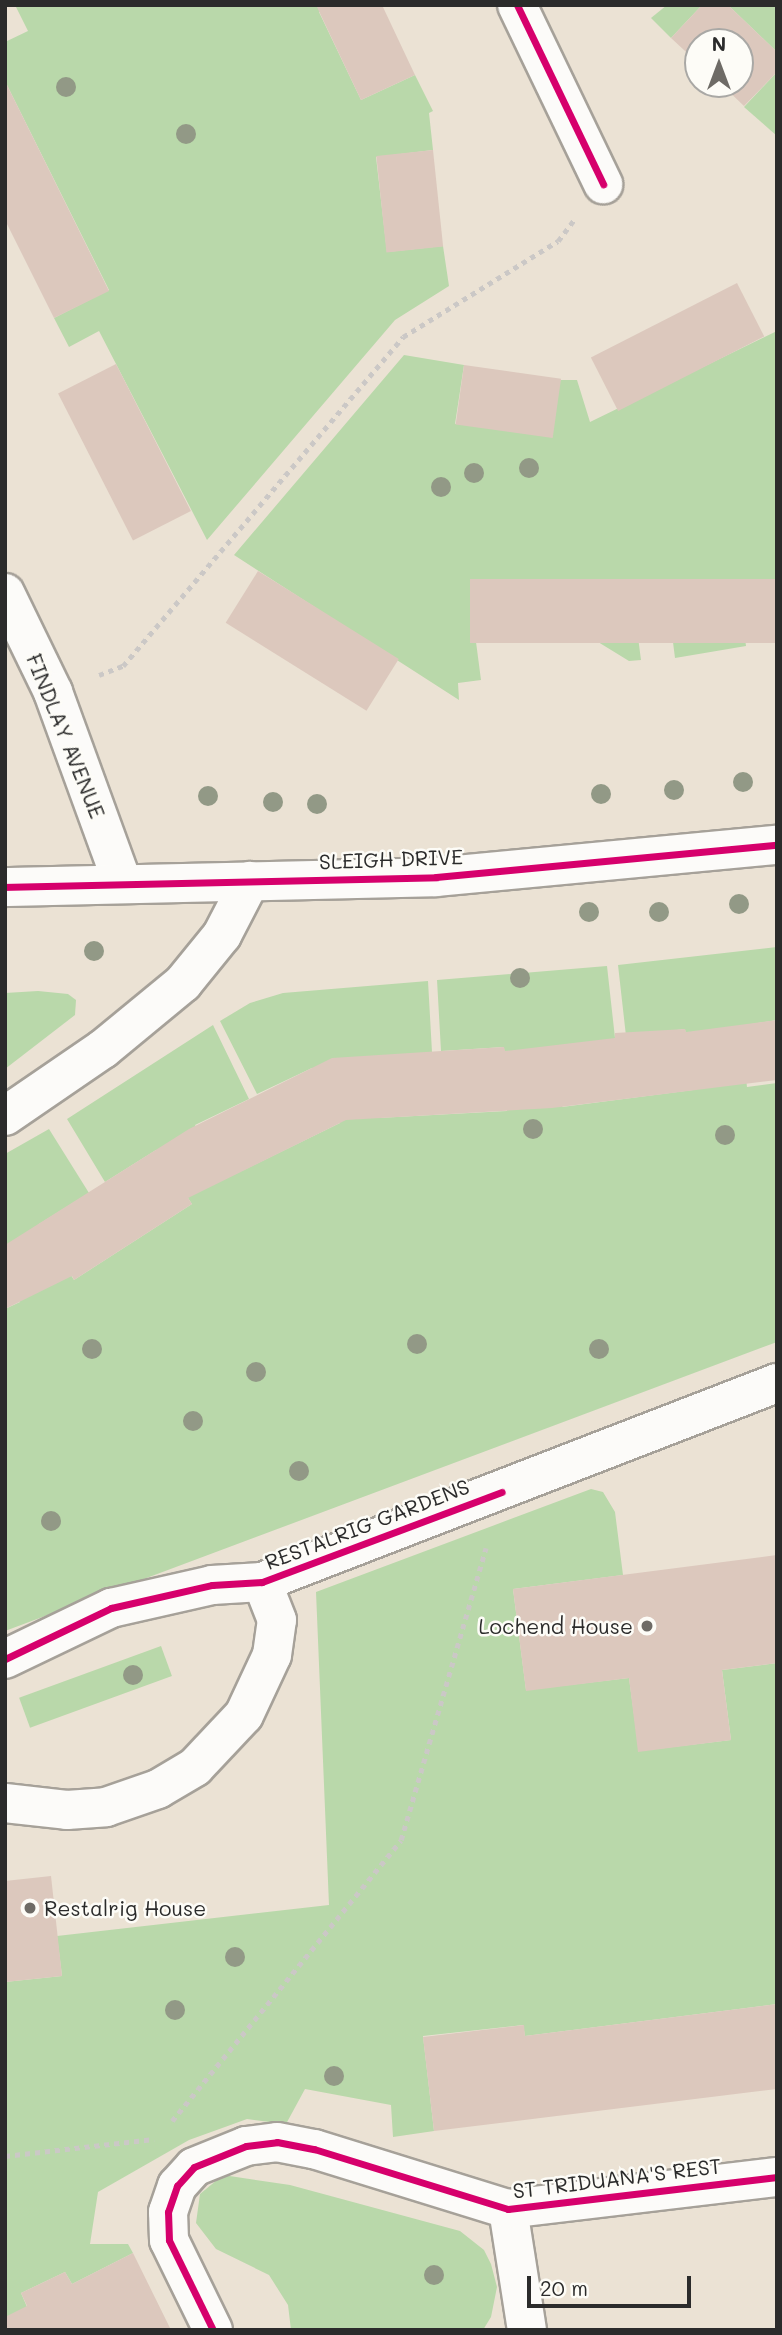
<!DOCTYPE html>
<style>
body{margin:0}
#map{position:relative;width:782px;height:2335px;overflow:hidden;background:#ebe2d4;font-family:Mali,sans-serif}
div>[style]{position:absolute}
.green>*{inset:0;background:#b9d8aa;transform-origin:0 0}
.building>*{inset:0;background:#dcc8bd;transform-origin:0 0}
.path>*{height:4.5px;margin-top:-2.25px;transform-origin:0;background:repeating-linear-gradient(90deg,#cbc8c6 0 5px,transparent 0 10px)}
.roads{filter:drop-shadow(2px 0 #a6a199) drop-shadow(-2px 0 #a6a199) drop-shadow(0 2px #a6a199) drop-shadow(0 -2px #a6a199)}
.minor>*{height:38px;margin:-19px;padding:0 19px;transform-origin:19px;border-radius:19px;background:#fcfbf9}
.cycleway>*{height:7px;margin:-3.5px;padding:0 3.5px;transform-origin:3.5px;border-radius:3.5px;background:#d6006c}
.trees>*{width:20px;height:20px;margin:-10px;border-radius:50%;background:#929986}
.dots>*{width:19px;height:19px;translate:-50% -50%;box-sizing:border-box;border:4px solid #fdfcf7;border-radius:50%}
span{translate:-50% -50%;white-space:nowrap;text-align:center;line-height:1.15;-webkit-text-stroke:5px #fdfcf7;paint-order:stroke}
.street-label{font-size:21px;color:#2b2b2b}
.poi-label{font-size:21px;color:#2b2b2b}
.right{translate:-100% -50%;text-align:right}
.left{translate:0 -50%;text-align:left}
.frame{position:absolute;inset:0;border:7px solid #2b2b2b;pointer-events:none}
.north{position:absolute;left:684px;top:28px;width:70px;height:70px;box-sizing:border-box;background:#fdfcf7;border:2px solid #a9a8a5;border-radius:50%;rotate:0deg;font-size:19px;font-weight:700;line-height:28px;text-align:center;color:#2b2b2b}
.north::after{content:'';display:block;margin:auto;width:24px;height:32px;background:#6e6b66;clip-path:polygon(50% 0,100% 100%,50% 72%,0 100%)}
.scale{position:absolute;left:527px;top:2276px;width:164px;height:32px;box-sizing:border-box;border:4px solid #2b2b2b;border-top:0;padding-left:9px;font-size:21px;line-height:24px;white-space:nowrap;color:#2b2b2b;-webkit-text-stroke:5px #fdfcf7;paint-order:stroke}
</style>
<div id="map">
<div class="green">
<div style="clip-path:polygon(15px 5px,334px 5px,319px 12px,361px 100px,415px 75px,433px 111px,429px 113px,433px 150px,376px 157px,387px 252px,443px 246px,449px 286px,395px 320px,207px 540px,99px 331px,69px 347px,54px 318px,109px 290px,5px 81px,5px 42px,28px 31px)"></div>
<div style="clip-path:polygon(667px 5px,702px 5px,671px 38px,651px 18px)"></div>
<div style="clip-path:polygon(728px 5px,777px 5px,777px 52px)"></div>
<div style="clip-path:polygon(777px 72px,777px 136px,744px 107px)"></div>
<div style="clip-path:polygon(777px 331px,777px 579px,738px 584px,746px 646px,675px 658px,667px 595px,633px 599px,641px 660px,629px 661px,546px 610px,543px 592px,512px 596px,514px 613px,473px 619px,481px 680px,458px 683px,459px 700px,234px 555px,404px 355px,464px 365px,455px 424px,561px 380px,577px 380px,590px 422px)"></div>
<div style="clip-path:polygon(777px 947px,777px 1020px,740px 1026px,747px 1087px,777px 1083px,777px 1342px,5px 1631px,5px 1309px,20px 1302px,5px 1272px,5px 1154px,49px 1129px,89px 1193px,39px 1224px,74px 1280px,192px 1204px,156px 1150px,105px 1182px,67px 1119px,213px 1025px,249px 1099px,195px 1125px,223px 1180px,340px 1123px,312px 1068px,257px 1094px,220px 1021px,250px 1003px,283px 993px,428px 981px,432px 1052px,378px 1118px,507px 1111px,504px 1047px,441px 1051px,437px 980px,607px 966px,615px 1038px,562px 1107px,693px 1090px,685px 1029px,626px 1036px,618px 965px)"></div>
<div style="clip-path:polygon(38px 991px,68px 994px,76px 1000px,75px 1015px,5px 1069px,5px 993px)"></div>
<div style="clip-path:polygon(591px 1489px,603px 1492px,615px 1512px,623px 1575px,513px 1589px,526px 1690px,629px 1678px,639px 1751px,731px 1740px,722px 1670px,777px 1663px,777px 2004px,525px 2036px,523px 2025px,423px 2036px,434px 2131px,393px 2137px,391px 2105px,305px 2089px,286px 2124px,247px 2119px,225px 2127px,189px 2140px,98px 2192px,90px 2244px,128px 2244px,133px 2253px,72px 2284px,65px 2272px,21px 2293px,27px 2307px,5px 2318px,5px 1982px,62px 1976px,57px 1936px,329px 1905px,316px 1592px)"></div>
<div style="left:161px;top:1646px;width:32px;height:151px;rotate:70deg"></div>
<div style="clip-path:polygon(223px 2175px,290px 2185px,460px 2231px,484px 2250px,491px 2264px,497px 2287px,491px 2317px,483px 2330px,291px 2330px,288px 2305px,269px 2275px,216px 2249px,196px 2223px,200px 2194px)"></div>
</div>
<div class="building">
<div style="clip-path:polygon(316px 5px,382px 5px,415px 75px,361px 100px)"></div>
<div style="clip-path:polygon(702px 5px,728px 5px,777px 52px,777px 72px,744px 106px,721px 84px,740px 84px,740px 42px,698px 42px,698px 63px,671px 38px)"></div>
<div style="clip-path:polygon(5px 81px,109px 291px,54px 318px,5px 220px)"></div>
<div style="left:433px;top:150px;width:97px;height:57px;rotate:84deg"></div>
<div style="left:737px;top:283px;width:60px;height:164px;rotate:63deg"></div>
<div style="left:116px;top:364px;width:165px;height:65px;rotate:63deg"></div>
<div style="left:464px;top:365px;width:98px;height:60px;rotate:8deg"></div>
<div style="left:258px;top:571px;width:166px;height:61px;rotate:32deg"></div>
<div style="left:777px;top:579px;width:64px;height:307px;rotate:90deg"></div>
<div style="clip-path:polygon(777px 1020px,777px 1080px,552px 1108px,346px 1120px,188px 1198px,192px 1204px,74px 1280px,72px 1276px,5px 1309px,5px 1245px,189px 1129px,332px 1058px,504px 1047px,505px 1051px,615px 1038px,615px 1033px,685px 1029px,686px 1032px)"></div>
<div style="clip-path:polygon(777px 1555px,777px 1663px,722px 1670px,731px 1740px,638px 1752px,629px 1678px,526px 1691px,513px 1589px)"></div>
<div style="clip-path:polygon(51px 1876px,62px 1976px,5px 1982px,5px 1881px)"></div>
<div style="clip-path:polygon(777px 2004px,777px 2089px,434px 2131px,423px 2037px,524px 2025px,525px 2036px)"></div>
<div style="clip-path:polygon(133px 2253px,171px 2330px,5px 2330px,5px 2317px,27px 2306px,21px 2293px,65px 2272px,72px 2284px)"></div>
</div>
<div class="path">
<div style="left:99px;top:675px;width:26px;rotate:-21deg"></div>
<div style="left:123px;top:666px;width:432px;rotate:-49.6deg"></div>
<div style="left:403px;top:337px;width:182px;rotate:-31.8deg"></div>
<div style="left:558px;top:241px;width:26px;rotate:-53deg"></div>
<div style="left:172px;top:2121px;width:362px;rotate:-50.8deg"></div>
<div style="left:401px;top:1840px;width:304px;rotate:-73.8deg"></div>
<div style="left:5px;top:2156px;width:150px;rotate:-6.5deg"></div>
</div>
<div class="roads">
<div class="minor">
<div style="left:517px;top:5px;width:199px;rotate:64.3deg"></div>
<div style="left:5px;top:593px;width:110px;rotate:64.1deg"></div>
<div style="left:53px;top:692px;width:202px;rotate:70deg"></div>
<div style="left:5px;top:887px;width:431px;rotate:-1.3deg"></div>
<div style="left:436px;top:877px;width:342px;rotate:-5.4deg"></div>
<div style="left:5px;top:1116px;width:119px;rotate:-34.4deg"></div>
<div style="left:103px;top:1049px;width:104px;rotate:-39.5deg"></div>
<div style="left:183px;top:983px;width:62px;rotate:-50.9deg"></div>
<div style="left:222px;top:935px;width:61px;rotate:-62.6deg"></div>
<div style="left:5px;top:1659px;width:118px;rotate:-25.7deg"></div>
<div style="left:111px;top:1608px;width:104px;rotate:-12.8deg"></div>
<div style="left:212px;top:1585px;width:50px;rotate:-3.4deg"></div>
<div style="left:262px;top:1582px;width:552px;rotate:-21.13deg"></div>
<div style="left:5px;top:1803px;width:62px;rotate:6.4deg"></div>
<div style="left:67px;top:1810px;width:39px;rotate:-4deg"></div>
<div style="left:106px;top:1807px;width:55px;rotate:-19.1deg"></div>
<div style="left:158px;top:1789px;width:43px;rotate:-30.7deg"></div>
<div style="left:195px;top:1767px;width:71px;rotate:-46.7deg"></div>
<div style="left:244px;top:1715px;width:66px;rotate:-65deg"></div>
<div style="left:272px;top:1655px;width:35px;rotate:-82deg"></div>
<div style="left:277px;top:1620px;width:41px;rotate:-111.5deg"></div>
<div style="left:508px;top:2209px;width:122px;rotate:81.1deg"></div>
<div style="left:213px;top:2330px;width:100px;rotate:-116.1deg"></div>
<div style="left:169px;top:2240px;width:28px;rotate:-92deg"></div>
<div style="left:168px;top:2212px;width:28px;rotate:-71deg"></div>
<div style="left:177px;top:2186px;width:25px;rotate:-48deg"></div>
<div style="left:194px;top:2167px;width:56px;rotate:-22deg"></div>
<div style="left:246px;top:2146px;width:31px;rotate:-7deg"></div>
<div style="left:277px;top:2142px;width:38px;rotate:11deg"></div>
<div style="left:314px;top:2149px;width:203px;rotate:17.2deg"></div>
<div style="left:508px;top:2209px;width:271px;rotate:-6.8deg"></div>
</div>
</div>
<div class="cycleway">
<div style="left:517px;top:5px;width:199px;rotate:64.3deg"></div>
<div style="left:5px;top:887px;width:431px;rotate:-1.3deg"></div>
<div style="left:436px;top:877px;width:342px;rotate:-5.4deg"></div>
<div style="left:5px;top:1659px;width:118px;rotate:-25.7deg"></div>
<div style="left:111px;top:1608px;width:104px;rotate:-12.8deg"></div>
<div style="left:212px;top:1585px;width:50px;rotate:-3.4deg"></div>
<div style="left:262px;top:1582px;width:256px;rotate:-20.6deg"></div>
<div style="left:213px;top:2330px;width:100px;rotate:-116.1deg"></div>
<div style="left:169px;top:2240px;width:28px;rotate:-92deg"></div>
<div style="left:168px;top:2212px;width:28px;rotate:-71deg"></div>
<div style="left:177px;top:2186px;width:25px;rotate:-48deg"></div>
<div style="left:194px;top:2167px;width:56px;rotate:-22deg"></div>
<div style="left:246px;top:2146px;width:31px;rotate:-7deg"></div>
<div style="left:277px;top:2142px;width:38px;rotate:11deg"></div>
<div style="left:314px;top:2149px;width:203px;rotate:17.2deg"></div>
<div style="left:508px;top:2209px;width:271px;rotate:-6.8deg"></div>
</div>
<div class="trees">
<div style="left:66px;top:87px"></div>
<div style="left:186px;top:134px"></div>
<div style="left:529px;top:468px"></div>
<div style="left:474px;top:473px"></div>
<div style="left:441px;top:487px"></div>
<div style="left:743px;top:782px"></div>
<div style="left:674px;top:790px"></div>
<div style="left:601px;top:794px"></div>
<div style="left:208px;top:796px"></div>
<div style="left:273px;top:802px"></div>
<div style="left:317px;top:804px"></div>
<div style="left:739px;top:904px"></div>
<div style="left:589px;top:912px"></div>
<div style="left:659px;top:912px"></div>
<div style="left:94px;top:951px"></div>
<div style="left:520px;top:978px"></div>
<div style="left:533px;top:1129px"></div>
<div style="left:725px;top:1135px"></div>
<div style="left:417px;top:1344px"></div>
<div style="left:92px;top:1349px"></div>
<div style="left:599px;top:1349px"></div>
<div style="left:256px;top:1372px"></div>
<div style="left:193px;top:1421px"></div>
<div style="left:299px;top:1471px"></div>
<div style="left:51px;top:1521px"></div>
<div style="left:133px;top:1675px"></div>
<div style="left:235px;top:1957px"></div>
<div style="left:175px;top:2010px"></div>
<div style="left:334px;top:2076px"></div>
<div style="left:434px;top:2275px"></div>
</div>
<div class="dots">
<div style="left:647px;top:1626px;background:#6e6b66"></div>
<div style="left:30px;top:1908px;background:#6e6b66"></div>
</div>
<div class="street-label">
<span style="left:66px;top:736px;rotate:68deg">FINDLAY AVENUE</span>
<span style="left:391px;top:859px;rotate:-2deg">SLEIGH DRIVE</span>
<span style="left:367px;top:1524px;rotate:-21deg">RESTALRIG GARDENS</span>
<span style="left:617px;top:2178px;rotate:-7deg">ST TRIDUANA'S REST</span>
</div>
<div class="poi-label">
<span class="right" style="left:633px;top:1626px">Lochend House</span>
<span class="left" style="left:44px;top:1908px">Restalrig House</span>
</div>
<div class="frame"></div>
<div class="north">N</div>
<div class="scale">20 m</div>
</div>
